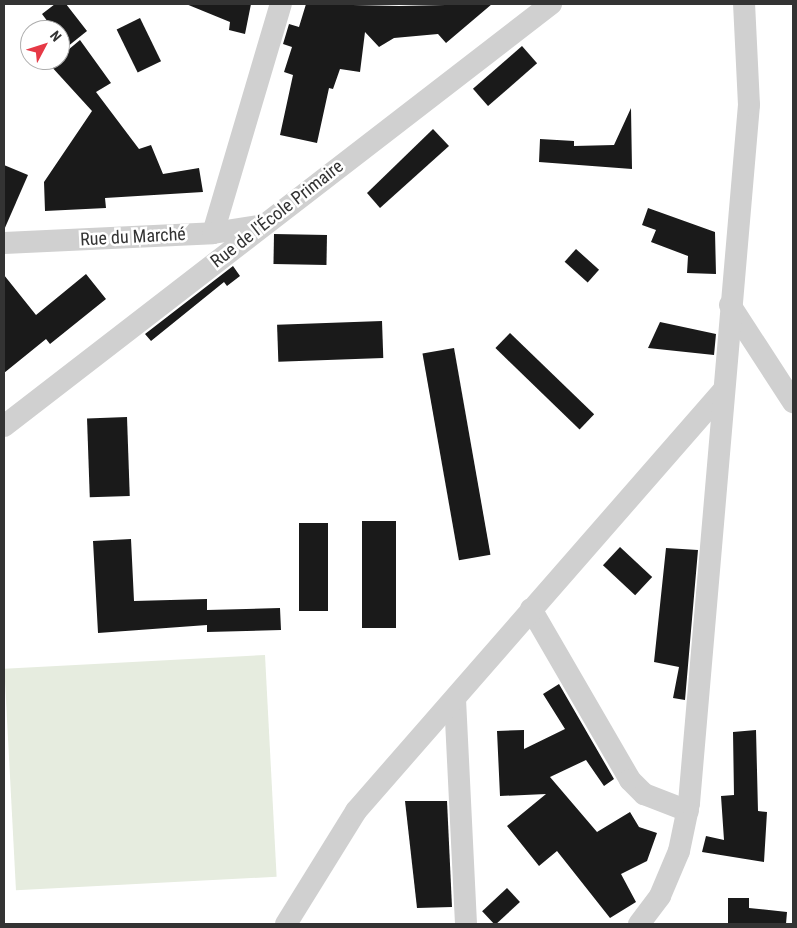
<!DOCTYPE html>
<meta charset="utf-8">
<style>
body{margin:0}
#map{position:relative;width:797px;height:928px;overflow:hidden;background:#fff;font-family:"Roboto Condensed",sans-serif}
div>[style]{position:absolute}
.green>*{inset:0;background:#e6ecdf;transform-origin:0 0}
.building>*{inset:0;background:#1a1a1a;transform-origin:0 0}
.minor>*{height:22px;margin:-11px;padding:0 11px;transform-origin:11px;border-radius:11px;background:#d0d0d0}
span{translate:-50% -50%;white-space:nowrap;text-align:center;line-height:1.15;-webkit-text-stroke:5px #fff;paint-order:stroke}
.street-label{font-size:18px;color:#333}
.frame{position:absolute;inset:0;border:5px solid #333;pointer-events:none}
.north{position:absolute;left:20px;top:20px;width:50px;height:50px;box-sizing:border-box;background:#fff;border:1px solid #adadad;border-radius:50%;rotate:50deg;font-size:14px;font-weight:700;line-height:20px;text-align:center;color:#333}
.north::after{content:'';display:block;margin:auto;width:18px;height:22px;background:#e63946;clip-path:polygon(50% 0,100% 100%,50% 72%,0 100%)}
</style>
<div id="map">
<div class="green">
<div style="left:265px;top:655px;width:222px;height:261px;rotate:87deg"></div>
</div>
<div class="building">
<div style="clip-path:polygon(55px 4px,66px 4px,87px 31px,67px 47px,60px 30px,54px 30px,42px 14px)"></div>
<div style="clip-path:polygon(186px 4px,251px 4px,245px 34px,229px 30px,230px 22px)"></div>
<div style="clip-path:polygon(306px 4px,399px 6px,492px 4px,446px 43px,438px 34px,394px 38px,379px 47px,365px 32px,360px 72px,340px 69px,333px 89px,329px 88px,317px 143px,280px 135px,293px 75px,284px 72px,292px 47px,283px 44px,289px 24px,299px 27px)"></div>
<div style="left:140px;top:18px;width:48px;height:26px;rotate:64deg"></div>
<div style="clip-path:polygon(80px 40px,111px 83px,96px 92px,139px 149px,151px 145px,163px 174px,199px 168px,203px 192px,105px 198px,106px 208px,45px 211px,44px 182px,92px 111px,50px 65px)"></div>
<div style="left:522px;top:46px;width:23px;height:65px;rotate:49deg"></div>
<div style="clip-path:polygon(631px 108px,632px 169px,539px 162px,540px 139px,574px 141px,574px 146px,614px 145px)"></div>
<div style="clip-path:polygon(433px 129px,449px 146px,380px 208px,367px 193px)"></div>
<div style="clip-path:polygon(4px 165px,28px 175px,4px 230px)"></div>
<div style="clip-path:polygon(648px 208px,715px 232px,716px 274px,687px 273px,688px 256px,651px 242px,656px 230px,642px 225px)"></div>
<div style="left:274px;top:234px;width:53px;height:30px;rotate:1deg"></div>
<div style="left:576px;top:249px;width:31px;height:17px;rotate:42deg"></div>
<div style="clip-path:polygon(233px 266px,240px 276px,227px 286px,224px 282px,151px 341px,145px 334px)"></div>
<div style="clip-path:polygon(86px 274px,106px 299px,50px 344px,46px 339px,4px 373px,4px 275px,36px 315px)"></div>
<div style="left:382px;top:321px;width:37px;height:105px;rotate:88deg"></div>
<div style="clip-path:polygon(660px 322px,716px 334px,714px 355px,648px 348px)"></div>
<div style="left:510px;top:333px;width:117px;height:21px;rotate:44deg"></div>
<div style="left:454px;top:348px;width:210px;height:32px;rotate:80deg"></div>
<div style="left:127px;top:417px;width:79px;height:40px;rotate:88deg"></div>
<div style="left:362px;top:521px;width:34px;height:107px"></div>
<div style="left:299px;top:523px;width:29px;height:88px"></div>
<div style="clip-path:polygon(131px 539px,134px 601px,207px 599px,207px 610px,280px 608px,281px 630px,207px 632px,207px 625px,98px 633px,93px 541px)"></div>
<div style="left:620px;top:547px;width:44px;height:25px;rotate:43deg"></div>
<div style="clip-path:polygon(666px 548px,698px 550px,685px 700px,673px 698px,679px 667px,654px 662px)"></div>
<div style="clip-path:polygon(559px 684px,614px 779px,604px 786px,586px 760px,550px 777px,597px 832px,630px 812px,639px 827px,657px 833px,647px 861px,621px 874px,636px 902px,610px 918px,557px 851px,539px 866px,507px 826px,546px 794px,500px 796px,497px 731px,524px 730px,524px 749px,565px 729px,543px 694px)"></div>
<div style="clip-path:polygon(756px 730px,758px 811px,767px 812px,764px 862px,702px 852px,706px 836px,724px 840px,721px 796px,734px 795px,733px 732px)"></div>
<div style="clip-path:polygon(405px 801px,447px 801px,452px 907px,417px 908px)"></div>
<div style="left:507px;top:888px;width:19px;height:34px;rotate:47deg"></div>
<div style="clip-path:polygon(728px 898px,749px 898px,749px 908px,787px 912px,786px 924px,728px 924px)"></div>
</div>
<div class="minor">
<div style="left:213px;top:233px;width:239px;rotate:-73.5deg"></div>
<div style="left:4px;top:243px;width:209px;rotate:-2.7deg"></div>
<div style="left:213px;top:233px;width:47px;rotate:-8.7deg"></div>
<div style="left:730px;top:305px;width:116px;rotate:57deg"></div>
<div style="left:4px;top:426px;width:691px;rotate:-37.65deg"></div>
<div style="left:531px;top:609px;width:198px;rotate:59.9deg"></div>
<div style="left:630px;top:780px;width:20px;rotate:45deg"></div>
<div style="left:644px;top:794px;width:47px;rotate:21.1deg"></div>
<div style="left:455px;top:699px;width:225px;rotate:87.2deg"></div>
<div style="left:286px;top:924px;width:133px;rotate:-58.2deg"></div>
<div style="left:356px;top:811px;width:556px;rotate:-48.86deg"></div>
<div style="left:639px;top:924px;width:35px;rotate:-53deg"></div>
<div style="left:660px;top:896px;width:49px;rotate:-67.1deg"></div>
<div style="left:679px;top:851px;width:49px;rotate:-78.2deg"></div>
<div style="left:689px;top:803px;width:701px;rotate:-85.09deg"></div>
<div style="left:749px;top:105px;width:101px;rotate:-92.8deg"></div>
</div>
<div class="street-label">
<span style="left:277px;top:214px;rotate:-38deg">Rue de l'École Primaire</span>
<span style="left:133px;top:237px;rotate:-3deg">Rue du Marché</span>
</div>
<div class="frame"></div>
<div class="north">N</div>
</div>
